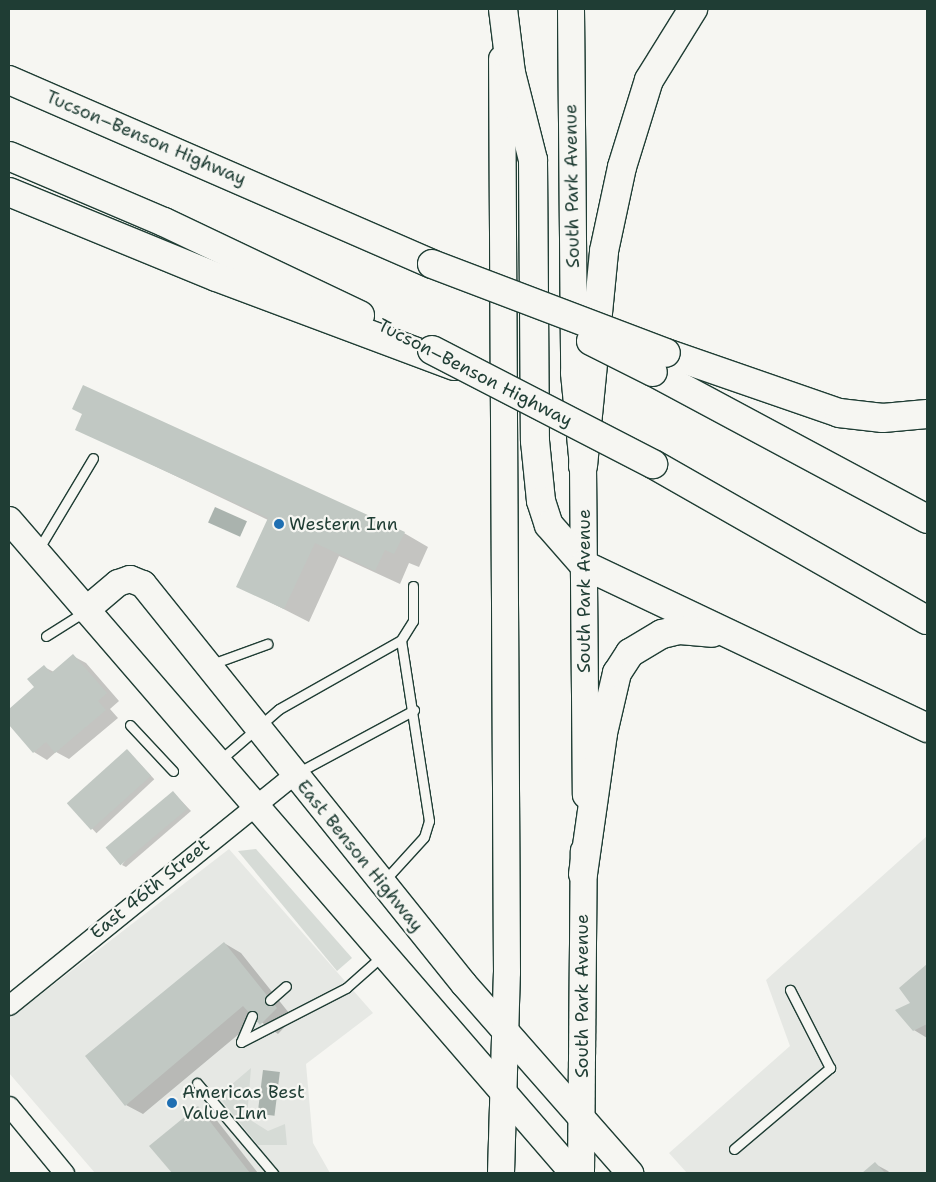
<!DOCTYPE html>
<meta charset="utf-8">
<style>
body{margin:0}
#map{position:relative;width:936px;height:1182px;overflow:hidden;background:#f6f6f2;font-family:"Shantell Sans",sans-serif}
div>[style]{position:absolute}
.built>*{inset:0;background:#e6e8e4}
.green>*{inset:0;background:#d6dbd6}
.water>*{inset:0;background:#aab3ae;transform-origin:0 0}
.shadow>*{inset:0;background:#0003;transform-origin:0 0}
.building>*{inset:0;background:#c1c8c3;transform-origin:0 0}
.roads{filter:drop-shadow(1px 0 #1f3d34) drop-shadow(-1px 0 #1f3d34) drop-shadow(0 1px #1f3d34) drop-shadow(0 -1px #1f3d34)}
.lane>*{height:9px;margin:-4.5px;padding:0 4.5px;transform-origin:4.5px;border-radius:4.5px;background:#f6f6f2}
.street>*{height:19px;margin:-9.5px;padding:0 9.5px;transform-origin:9.5px;border-radius:9.5px;background:#f6f6f2}
.secondary>*{height:26px;margin:-13px;padding:0 13px;transform-origin:13px;border-radius:13px;background:#f6f6f2}
.highway>*{height:28px;margin:-14px;padding:0 14px;transform-origin:14px;border-radius:14px;background:#f6f6f2}
.bridges{filter:drop-shadow(1px 0 #1f3d34) drop-shadow(-1px 0 #1f3d34) drop-shadow(0 1px #1f3d34) drop-shadow(0 -1px #1f3d34)}
.highway-bridge>*{height:28px;margin:-14px;padding:0 14px;transform-origin:14px;border-radius:14px;background:#f6f6f2}
.dots>*{width:14px;height:14px;translate:-50% -50%;box-sizing:border-box;border:2px solid #f6f6f2;border-radius:50%}
span{translate:-50% -50%;white-space:nowrap;text-align:center;line-height:1.15;-webkit-text-stroke:4.5px #f6f6f2;paint-order:stroke}
.street-label{font-size:18px;color:#1f3d34}
.poi-label{font-size:18px;color:#1f3d34}
.left{translate:0 -50%;text-align:left}
.frame{position:absolute;inset:0;border:10px solid #1f3d34;pointer-events:none}
</style>
<div id="map">
<div class="built">
<div style="clip-path:polygon(927px 836px,927px 1173px,687px 1173px,669px 1153px,790px 1046px,766px 980px)"></div>
<div style="clip-path:polygon(229px 849px,373px 1013px,306px 1064px,313px 1143px,330px 1173px,95px 1173px,9px 1073px,9px 1019px)"></div>
</div>
<div class="green">
<div style="clip-path:polygon(256px 849px,352px 958px,337px 971px,238px 851px)"></div>
<div style="clip-path:polygon(251px 1068px,247px 1118px,268px 1131px,285px 1124px,287px 1145px,258px 1145px,218px 1096px)"></div>
</div>
<div class="water">
<div style="left:215px;top:507px;width:35px;height:17px;rotate:24deg"></div>
<div style="left:263px;top:1070px;width:17px;height:44px;rotate:7deg"></div>
</div>
<div class="shadow">
<div style="clip-path:polygon(77px 429px,404px 533px,428px 547px,419px 567px,409px 563px,400px 584px,339px 556px,309px 622px,238px 586px,268px 520px)"></div>
<div style="clip-path:polygon(73px 656px,86px 663px,119px 701px,110px 709px,118px 718px,69px 759px,56px 752px,47px 760px,34px 752px,9px 723px,9px 711px,36px 688px,44px 667px,54px 672px)"></div>
<div style="left:127px;top:750px;width:40px;height:79px;rotate:47deg"></div>
<div style="clip-path:polygon(173px 792px,191px 811px,126px 867px,122px 865px)"></div>
<div style="clip-path:polygon(224px 943px,241px 953px,293px 1018px,278px 1034px,257px 1019px,143px 1114px,126px 1105px)"></div>
<div style="clip-path:polygon(927px 966px,927px 1038px,914px 1030px,912px 1003px,901px 988px)"></div>
<div style="clip-path:polygon(198px 1108px,215px 1118px,258px 1173px,174px 1173px,151px 1147px)"></div>
<div style="clip-path:polygon(875px 1164px,888px 1171px,890px 1173px,864px 1173px)"></div>
</div>
<div class="building">
<div style="clip-path:polygon(83px 385px,405px 532px,394px 554px,385px 550px,375px 571px,315px 543px,284px 609px,236px 587px,268px 518px,75px 430px,82px 414px,72px 409px)"></div>
<div style="clip-path:polygon(73px 654px,107px 693px,98px 701px,106px 710px,55px 753px,46px 742px,33px 753px,9px 725px,9px 709px,34px 687px,27px 679px,44px 665px,51px 673px)"></div>
<div style="left:127px;top:749px;width:36px;height:81px;rotate:48deg"></div>
<div style="left:173px;top:791px;width:23px;height:88px;rotate:50deg"></div>
<div style="clip-path:polygon(224px 942px,277px 1008px,260px 1025px,243px 1006px,125px 1106px,85px 1056px)"></div>
<div style="clip-path:polygon(927px 964px,927px 1024px,913px 1031px,895px 1010px,910px 1003px,899px 988px)"></div>
<div style="clip-path:polygon(198px 1106px,250px 1173px,172px 1173px,149px 1146px)"></div>
<div style="clip-path:polygon(875px 1162px,885px 1173px,862px 1173px)"></div>
</div>
<div class="roads">
<div class="lane">
<div style="left:38px;top:550px;width:107px;rotate:-59.1deg"></div>
<div style="left:46px;top:636px;width:45px;rotate:-32.3deg"></div>
<div style="left:212px;top:664px;width:59px;rotate:-20deg"></div>
<div style="left:130px;top:725px;width:63px;rotate:46.9deg"></div>
<div style="left:219px;top:761px;width:79px;rotate:-40.9deg"></div>
<div style="left:279px;top:709px;width:140px;rotate:-29.5deg"></div>
<div style="left:401px;top:640px;width:22px;rotate:-58deg"></div>
<div style="left:413px;top:621px;width:35px;rotate:-90deg"></div>
<div style="left:297px;top:773px;width:133px;rotate:-28.3deg"></div>
<div style="left:384px;top:881px;width:59px;rotate:-47.7deg"></div>
<div style="left:424px;top:837px;width:17px;rotate:-73deg"></div>
<div style="left:429px;top:821px;width:183px;rotate:-98.8deg"></div>
<div style="left:270px;top:1000px;width:21px;rotate:-41deg"></div>
<div style="left:252px;top:1016px;width:28px;rotate:113deg"></div>
<div style="left:241px;top:1042px;width:118px;rotate:-27.2deg"></div>
<div style="left:346px;top:988px;width:48px;rotate:-41.6deg"></div>
<div style="left:197px;top:1083px;width:118px;rotate:49.8deg"></div>
<div style="left:734px;top:1149px;width:126px;rotate:-40.2deg"></div>
<div style="left:830px;top:1068px;width:88px;rotate:-117.1deg"></div>
</div>
<div class="street">
<div style="left:9px;top:1005px;width:365px;rotate:-39deg"></div>
<div style="left:9px;top:1106px;width:87px;rotate:50.6deg"></div>
</div>
<div class="secondary">
<div style="left:571px;top:9px;width:364px;rotate:89.5deg"></div>
<div style="left:574px;top:373px;width:93px;rotate:84.5deg"></div>
<div style="left:583px;top:466px;width:329px;rotate:89.5deg"></div>
<div style="left:9px;top:520px;width:863px;rotate:49.18deg"></div>
<div style="left:86px;top:610px;width:42px;rotate:-40.2deg"></div>
<div style="left:118px;top:583px;width:13px;rotate:-18deg"></div>
<div style="left:130px;top:579px;width:14px;rotate:21deg"></div>
<div style="left:143px;top:584px;width:513px;rotate:51.25deg"></div>
<div style="left:464px;top:984px;width:252px;rotate:48.7deg"></div>
<div style="left:501px;top:1173px;width:201px;rotate:-88.3deg"></div>
<div style="left:507px;top:972px;width:913px;rotate:-90.31deg"></div>
<div style="left:581px;top:1173px;width:322px;rotate:-89.5deg"></div>
</div>
<div class="highway">
<div style="left:503px;top:9px;width:64px;rotate:82.9deg"></div>
<div style="left:511px;top:73px;width:90px;rotate:75.8deg"></div>
<div style="left:533px;top:160px;width:281px;rotate:89.6deg"></div>
<div style="left:535px;top:441px;width:60px;rotate:84.3deg"></div>
<div style="left:541px;top:501px;width:25px;rotate:72deg"></div>
<div style="left:549px;top:525px;width:53px;rotate:48.8deg"></div>
<div style="left:584px;top:565px;width:380px;rotate:25.4deg"></div>
<div style="left:9px;top:80px;width:461px;rotate:23.5deg"></div>
<div style="left:9px;top:156px;width:168px;rotate:23.1deg"></div>
<div style="left:164px;top:222px;width:217px;rotate:25.4deg"></div>
<div style="left:9px;top:192px;width:224px;rotate:22.3deg"></div>
<div style="left:216px;top:277px;width:254px;rotate:20.5deg"></div>
<div style="left:666px;top:353px;width:183px;rotate:19.1deg"></div>
<div style="left:839px;top:413px;width:44px;rotate:6.5deg"></div>
<div style="left:883px;top:418px;width:44px;rotate:-5.2deg"></div>
<div style="left:653px;top:372px;width:311px;rotate:28.2deg"></div>
<div style="left:653px;top:464px;width:315px;rotate:29.7deg"></div>
<div style="left:583px;top:466px;width:216px;rotate:-84.4deg"></div>
<div style="left:604px;top:251px;width:86px;rotate:-77.9deg"></div>
<div style="left:622px;top:167px;width:91px;rotate:-72.8deg"></div>
<div style="left:649px;top:80px;width:84px;rotate:-58.2deg"></div>
<div style="left:583px;top:874px;width:142px;rotate:-81.9deg"></div>
<div style="left:603px;top:733px;width:62px;rotate:-76.9deg"></div>
<div style="left:617px;top:673px;width:24px;rotate:-57deg"></div>
<div style="left:630px;top:653px;width:37px;rotate:-31deg"></div>
<div style="left:662px;top:634px;width:18px;rotate:-13deg"></div>
<div style="left:680px;top:630px;width:32px;rotate:5deg"></div>
</div>
</div>
<div class="bridges">
<div class="highway-bridge">
<div style="left:432px;top:264px;width:250px;rotate:20.8deg"></div>
<div style="left:591px;top:341px;width:69px;rotate:26.6deg"></div>
<div style="left:432px;top:350px;width:249px;rotate:27.3deg"></div>
</div>
</div>
<div class="dots">
<div style="left:279px;top:524px;background:#1f6fb2"></div>
<div style="left:172px;top:1103px;background:#1f6fb2"></div>
</div>
<div class="street-label">
<span style="left:146px;top:138px;rotate:23deg">Tucson–Benson Highway</span>
<span style="left:572px;top:186px;rotate:-91deg">South Park Avenue</span>
<span style="left:475px;top:373px;rotate:27deg">Tucson–Benson Highway</span>
<span style="left:584px;top:591px;rotate:-90deg">South Park Avenue</span>
<span style="left:360px;top:856px;rotate:51deg">East Benson Highway</span>
<span style="left:150px;top:889px;rotate:-39deg">East 46th Street</span>
<span style="left:582px;top:996px;rotate:-90deg">South Park Avenue</span>
</div>
<div class="poi-label">
<span class="left" style="left:289px;top:524px">Western Inn</span>
<span class="left" style="left:182px;top:1103px">Americas Best<br>Value Inn</span>
</div>
<div class="frame"></div>
</div>
